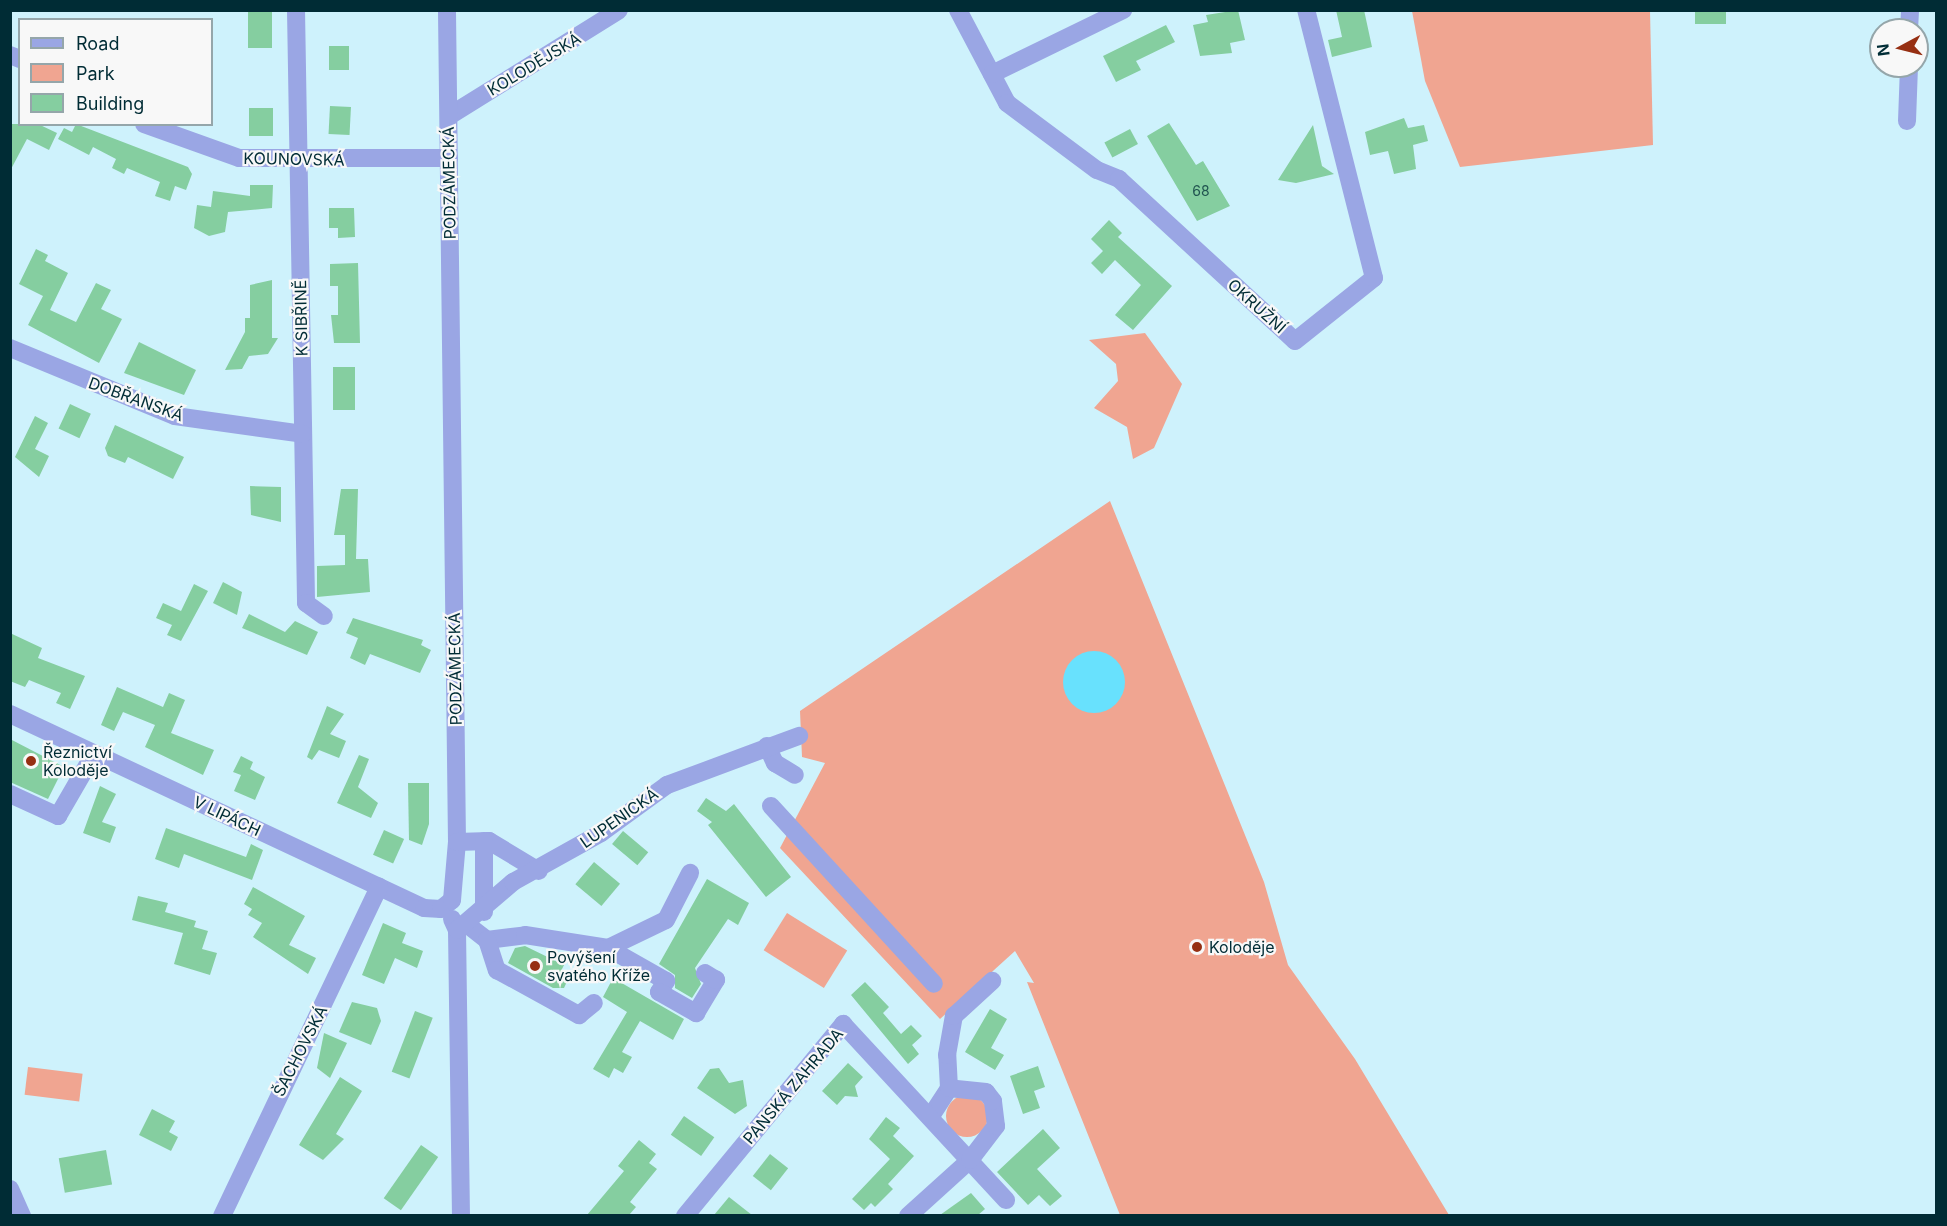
<!DOCTYPE html>
<meta charset="utf-8">
<style>
body{margin:0}
#map{position:relative;width:1947px;height:1226px;overflow:hidden;background:#cef2fc;font-family:Inter,sans-serif}
div>[style]{position:absolute}
.green>*{inset:0;background:#f0a591;transform-origin:0 0}
.round{border-radius:50%}
.water>*{inset:0;background:#68e1fd}
.building>*{inset:0;background:#85cea0;transform-origin:0 0}
.minor>*{height:18px;margin:-9px;padding:0 9px;transform-origin:9px;border-radius:9px;background:#9aa6e4}
.dots>*{width:16px;height:16px;translate:-50% -50%;box-sizing:border-box;border:3px solid #f8f8f8;border-radius:50%}
span{translate:-50% -50%;white-space:nowrap;text-align:center;line-height:1.15;-webkit-text-stroke:4.5px #f8f8f8;paint-order:stroke}
.number-label{font-size:14px;color:#215450}
.number-label span{-webkit-text-stroke-width:0}
.street-label{font-size:16px;color:#002c35}
.poi-label{font-size:16px;color:#002c35}
.left{translate:0 -50%;text-align:left}
.frame{position:absolute;inset:0;border:12px solid #002c35;pointer-events:none}
.legend{position:absolute;left:18px;top:18px;width:195px;height:108px;box-sizing:border-box;background:#f8f8f8;border:2px solid #95a6aa;margin:0;padding:8px 10px;list-style:none;font-size:18px;color:#002c35}
.legend li{display:flex;align-items:center;gap:12px;height:30px}
.legend b{width:30px;border:2px solid #95a6aa}
.north{position:absolute;left:1869px;top:18px;width:60px;height:60px;box-sizing:border-box;background:#f8f8f8;border:2px solid #95a6aa;border-radius:50%;rotate:263deg;font-size:16px;font-weight:700;line-height:24px;text-align:center;color:#002c35}
.north::after{content:'';display:block;margin:auto;width:21px;height:27px;background:#962f12;clip-path:polygon(50% 0,100% 100%,50% 72%,0 100%)}
</style>
<div id="map">
<div class="green">
<div style="clip-path:polygon(1412px 11px,1650px 11px,1653px 145px,1460px 167px,1425px 81px)"></div>
<div style="clip-path:polygon(1145px 333px,1182px 384px,1154px 448px,1133px 459px,1127px 427px,1094px 408px,1118px 381px,1116px 364px,1089px 340px)"></div>
<div style="clip-path:polygon(1110px 501px,1264px 882px,1288px 965px,1355px 1059px,1449px 1215px,1120px 1215px,1027px 982px,1034px 983px,1015px 951px,940px 1019px,780px 848px,825px 763px,802px 757px,800px 711px)"></div>
<div style="left:787px;top:913px;width:71px;height:44px;rotate:32deg"></div>
<div style="left:28px;top:1067px;width:55px;height:28px;rotate:7deg"></div>
<div class="round" style="left:946px;top:1095px;width:42px;height:42px"></div>
</div>
<div class="water">
<div class="round" style="left:1063px;top:651px;width:62px;height:62px"></div>
</div>
<div class="building">
<div style="left:248px;top:10px;width:24px;height:38px"></div>
<div style="clip-path:polygon(1238px 10px,1245px 40px,1230px 43px,1232px 53px,1200px 56px,1193px 25px,1208px 22px,1206px 15px)"></div>
<div style="clip-path:polygon(1336px 10px,1364px 10px,1372px 47px,1332px 57px,1328px 40px,1342px 37px)"></div>
<div style="left:1695px;top:10px;width:31px;height:14px"></div>
<div style="clip-path:polygon(1166px 25px,1175px 42px,1136px 61px,1141px 70px,1116px 82px,1103px 56px)"></div>
<div style="left:329px;top:46px;width:20px;height:24px"></div>
<div style="left:330px;top:106px;width:21px;height:28px;rotate:3deg"></div>
<div style="left:249px;top:108px;width:24px;height:28px"></div>
<div style="clip-path:polygon(1404px 118px,1408px 128px,1424px 125px,1428px 141px,1413px 145px,1416px 169px,1394px 174px,1388px 151px,1370px 155px,1365px 132px)"></div>
<div style="clip-path:polygon(1169px 123px,1196px 165px,1203px 161px,1230px 206px,1197px 221px,1147px 136px)"></div>
<div style="clip-path:polygon(10px 124px,38px 124px,57px 133px,49px 150px,27px 139px,10px 171px)"></div>
<div style="clip-path:polygon(76px 124px,188px 167px,192px 174px,186px 190px,175px 186px,170px 201px,155px 196px,160px 182px,127px 168px,124px 174px,112px 168px,116px 159px,93px 147px,89px 155px,58px 139px,64px 128px,72px 132px)"></div>
<div style="clip-path:polygon(1313px 125px,1322px 166px,1334px 174px,1296px 183px,1278px 180px)"></div>
<div style="left:1130px;top:129px;width:17px;height:29px;rotate:62deg"></div>
<div style="clip-path:polygon(250px 185px,273px 185px,272px 208px,228px 212px,225px 232px,209px 236px,194px 228px,197px 205px,211px 207px,213px 191px,250px 196px)"></div>
<div style="clip-path:polygon(329px 208px,354px 208px,355px 237px,338px 238px,338px 228px,329px 228px)"></div>
<div style="clip-path:polygon(1109px 220px,1122px 233px,1118px 237px,1172px 286px,1133px 330px,1115px 315px,1141px 285px,1115px 260px,1102px 274px,1091px 263px,1103px 251px,1091px 239px)"></div>
<div style="clip-path:polygon(36px 249px,48px 255px,45px 261px,68px 273px,50px 310px,76px 322px,96px 283px,111px 290px,101px 309px,122px 319px,99px 363px,28px 325px,43px 296px,19px 284px)"></div>
<div style="clip-path:polygon(358px 263px,360px 343px,334px 343px,331px 315px,338px 315px,338px 286px,330px 286px,330px 264px)"></div>
<div style="clip-path:polygon(272px 280px,272px 338px,278px 338px,268px 354px,249px 356px,242px 369px,225px 370px,245px 332px,245px 318px,250px 318px,250px 285px)"></div>
<div style="clip-path:polygon(139px 342px,196px 370px,184px 395px,124px 373px)"></div>
<div style="left:333px;top:367px;width:22px;height:43px"></div>
<div style="left:70px;top:404px;width:23px;height:27px;rotate:25deg"></div>
<div style="clip-path:polygon(35px 416px,48px 423px,35px 449px,49px 456px,39px 477px,15px 457px)"></div>
<div style="clip-path:polygon(115px 425px,184px 457px,173px 479px,128px 457px,125px 463px,108px 456px,105px 448px)"></div>
<div style="clip-path:polygon(250px 486px,281px 487px,281px 522px,251px 515px)"></div>
<div style="clip-path:polygon(341px 489px,358px 489px,356px 559px,368px 559px,370px 592px,317px 597px,317px 566px,345px 565px,345px 535px,334px 535px)"></div>
<div style="clip-path:polygon(223px 582px,242px 592px,237px 615px,213px 603px)"></div>
<div style="clip-path:polygon(194px 584px,208px 591px,181px 641px,167px 635px,172px 625px,156px 618px,163px 603px,181px 611px)"></div>
<div style="clip-path:polygon(249px 614px,285px 632px,295px 621px,318px 632px,307px 655px,242px 628px)"></div>
<div style="clip-path:polygon(353px 618px,423px 640px,421px 645px,431px 650px,420px 673px,370px 654px,365px 665px,350px 658px,358px 638px,346px 633px)"></div>
<div style="clip-path:polygon(10px 633px,42px 648px,38px 658px,85px 676px,70px 709px,56px 703px,61px 693px,29px 680px,25px 687px,10px 681px)"></div>
<div style="clip-path:polygon(117px 687px,163px 707px,169px 693px,185px 700px,171px 733px,214px 750px,203px 775px,145px 747px,155px 725px,123px 712px,114px 731px,101px 725px)"></div>
<div style="clip-path:polygon(327px 706px,344px 714px,330px 734px,346px 741px,339px 758px,319px 750px,312px 760px,307px 757px)"></div>
<div style="clip-path:polygon(10px 739px,64px 767px,48px 799px,10px 782px)"></div>
<div style="clip-path:polygon(359px 755px,369px 759px,358px 787px,378px 803px,371px 818px,337px 803px)"></div>
<div style="clip-path:polygon(241px 756px,253px 762px,250px 769px,265px 777px,255px 800px,234px 791px,241px 775px,233px 772px)"></div>
<div style="clip-path:polygon(408px 783px,429px 783px,429px 824px,422px 845px,409px 840px)"></div>
<div style="clip-path:polygon(100px 786px,116px 794px,102px 822px,116px 827px,110px 843px,83px 833px)"></div>
<div style="clip-path:polygon(706px 798px,726px 811px,734px 804px,791px 877px,766px 897px,708px 825px,712px 822px,697px 811px)"></div>
<div style="clip-path:polygon(166px 828px,246px 857px,251px 844px,263px 850px,252px 880px,184px 854px,179px 868px,155px 859px)"></div>
<div style="left:384px;top:830px;width:22px;height:27px;rotate:24deg"></div>
<div style="left:623px;top:831px;width:33px;height:17px;rotate:40deg"></div>
<div style="left:594px;top:862px;width:34px;height:29px;rotate:40deg"></div>
<div style="clip-path:polygon(707px 879px,749px 903px,738px 925px,728px 919px,695px 968px,701px 984px,692px 998px,675px 988px,675px 975px,659px 964px)"></div>
<div style="clip-path:polygon(253px 887px,305px 916px,289px 945px,316px 958px,308px 974px,253px 937px,262px 923px,248px 915px,252px 909px,244px 904px)"></div>
<div style="clip-path:polygon(138px 896px,168px 903px,165px 912px,196px 921px,194px 927px,208px 931px,202px 949px,217px 953px,210px 975px,174px 964px,183px 933px,132px 920px)"></div>
<div style="clip-path:polygon(383px 923px,406px 933px,402px 943px,423px 951px,417px 968px,395px 958px,384px 984px,362px 975px)"></div>
<div style="clip-path:polygon(525px 946px,564px 965px,561px 971px,570px 975px,564px 988px,553px 988px,508px 963px,515px 948px)"></div>
<div style="clip-path:polygon(613px 978px,684px 1019px,673px 1040px,640px 1021px,622px 1052px,632px 1057px,623px 1073px,614px 1068px,609px 1078px,593px 1069px,627px 1012px,603px 997px)"></div>
<div style="clip-path:polygon(865px 982px,889px 1007px,883px 1013px,901px 1034px,911px 1025px,922px 1036px,912px 1045px,919px 1054px,908px 1064px,851px 995px)"></div>
<div style="clip-path:polygon(352px 1002px,377px 1008px,381px 1021px,371px 1045px,339px 1032px)"></div>
<div style="clip-path:polygon(990px 1009px,1007px 1019px,991px 1048px,1004px 1055px,995px 1070px,965px 1052px)"></div>
<div style="left:415px;top:1011px;width:19px;height:65px;rotate:21deg"></div>
<div style="clip-path:polygon(324px 1033px,347px 1043px,330px 1078px,317px 1068px)"></div>
<div style="clip-path:polygon(848px 1063px,863px 1077px,855px 1086px,858px 1097px,845px 1096px,837px 1105px,822px 1091px)"></div>
<div style="clip-path:polygon(1038px 1066px,1045px 1087px,1034px 1091px,1040px 1108px,1023px 1114px,1010px 1076px)"></div>
<div style="clip-path:polygon(719px 1068px,729px 1083px,743px 1080px,747px 1106px,735px 1114px,697px 1088px,710px 1069px)"></div>
<div style="clip-path:polygon(340px 1077px,362px 1091px,336px 1134px,344px 1139px,323px 1160px,299px 1145px)"></div>
<div style="clip-path:polygon(152px 1109px,175px 1121px,169px 1132px,178px 1137px,171px 1151px,139px 1135px)"></div>
<div style="left:684px;top:1116px;width:37px;height:23px;rotate:35deg"></div>
<div style="clip-path:polygon(886px 1117px,900px 1128px,893px 1136px,914px 1156px,888px 1184px,893px 1189px,875px 1207px,871px 1203px,864px 1210px,852px 1199px,890px 1159px,869px 1139px)"></div>
<div style="clip-path:polygon(1043px 1129px,1060px 1148px,1037px 1169px,1062px 1196px,1050px 1206px,1039px 1195px,1028px 1205px,997px 1172px)"></div>
<div style="clip-path:polygon(639px 1140px,656px 1154px,649px 1163px,657px 1169px,630px 1202px,636px 1207px,629px 1215px,587px 1215px,624px 1171px,618px 1166px)"></div>
<div style="left:421px;top:1145px;width:21px;height:65px;rotate:35deg"></div>
<div style="left:106px;top:1150px;width:35px;height:48px;rotate:80deg"></div>
<div style="left:770px;top:1154px;width:23px;height:28px;rotate:38deg"></div>
<div style="clip-path:polygon(971px 1193px,985px 1209px,978px 1215px,940px 1215px)"></div>
<div style="clip-path:polygon(729px 1197px,752px 1215px,714px 1215px)"></div>
</div>
<div class="minor">
<div style="left:296px;top:10px;width:593px;rotate:89.03deg"></div>
<div style="left:306px;top:603px;width:22px;rotate:36deg"></div>
<div style="left:958px;top:10px;width:105px;rotate:62.2deg"></div>
<div style="left:1007px;top:103px;width:112px;rotate:36.7deg"></div>
<div style="left:1097px;top:170px;width:24px;rotate:22deg"></div>
<div style="left:1119px;top:179px;width:239px;rotate:42.6deg"></div>
<div style="left:1295px;top:341px;width:101px;rotate:-38.6deg"></div>
<div style="left:1374px;top:278px;width:276px;rotate:-104.2deg"></div>
<div style="left:1909px;top:30px;width:20px;rotate:-87deg"></div>
<div style="left:10px;top:55px;width:11px;rotate:22deg"></div>
<div style="left:992px;top:74px;width:146px;rotate:-26deg"></div>
<div style="left:449px;top:116px;width:200px;rotate:-31.9deg"></div>
<div style="left:1907px;top:121px;width:55px;rotate:-87.9deg"></div>
<div style="left:144px;top:124px;width:101px;rotate:19.7deg"></div>
<div style="left:239px;top:158px;width:210px"></div>
<div style="left:10px;top:348px;width:178px;rotate:22.4deg"></div>
<div style="left:175px;top:416px;width:129px;rotate:8deg"></div>
<div style="left:10px;top:714px;width:457px;rotate:25.1deg"></div>
<div style="left:424px;top:908px;width:17px;rotate:3deg"></div>
<div style="left:441px;top:909px;width:14px;rotate:-39deg"></div>
<div style="left:452px;top:900px;width:58px;rotate:-85.1deg"></div>
<div style="left:457px;top:842px;width:832px;rotate:-90.69deg"></div>
<div style="left:767px;top:746px;width:19px;rotate:65deg"></div>
<div style="left:775px;top:763px;width:23px;rotate:31deg"></div>
<div style="left:10px;top:794px;width:53px;rotate:24.6deg"></div>
<div style="left:58px;top:816px;width:72px;rotate:-59.9deg"></div>
<div style="left:771px;top:806px;width:241px;rotate:47.5deg"></div>
<div style="left:457px;top:842px;width:32px;rotate:-2deg"></div>
<div style="left:489px;top:841px;width:58px;rotate:31deg"></div>
<div style="left:484px;top:912px;width:71px;rotate:-90deg"></div>
<div style="left:452px;top:919px;width:12px;rotate:66deg"></div>
<div style="left:457px;top:930px;width:286px;rotate:89.2deg"></div>
<div style="left:469px;top:926px;width:23px;rotate:38deg"></div>
<div style="left:487px;top:940px;width:38px;rotate:-7deg"></div>
<div style="left:525px;top:935px;width:84px;rotate:8.9deg"></div>
<div style="left:608px;top:948px;width:67px;rotate:29.6deg"></div>
<div style="left:666px;top:981px;width:13px;rotate:122deg"></div>
<div style="left:659px;top:992px;width:43px;rotate:29.6deg"></div>
<div style="left:696px;top:1013px;width:39px;rotate:-59deg"></div>
<div style="left:716px;top:980px;width:13px;rotate:-148deg"></div>
<div style="left:457px;top:930px;width:74px;rotate:-40.6deg"></div>
<div style="left:513px;top:882px;width:101px;rotate:-29.1deg"></div>
<div style="left:601px;top:833px;width:82px;rotate:-36deg"></div>
<div style="left:667px;top:785px;width:141px;rotate:-20.4deg"></div>
<div style="left:487px;top:940px;width:32px;rotate:72deg"></div>
<div style="left:497px;top:970px;width:94px;rotate:28.8deg"></div>
<div style="left:579px;top:1015px;width:19px;rotate:-39deg"></div>
<div style="left:608px;top:948px;width:64px;rotate:-25.8deg"></div>
<div style="left:666px;top:920px;width:53px;rotate:-62.9deg"></div>
<div style="left:931px;top:1116px;width:33px;rotate:-57deg"></div>
<div style="left:949px;top:1088px;width:33px;rotate:-93deg"></div>
<div style="left:947px;top:1055px;width:40px;rotate:-80deg"></div>
<div style="left:954px;top:1016px;width:52px;rotate:-42.6deg"></div>
<div style="left:10px;top:1189px;width:30px;rotate:66deg"></div>
<div style="left:222px;top:1216px;width:365px;rotate:-64.5deg"></div>
<div style="left:685px;top:1216px;width:249px;rotate:-50.5deg"></div>
<div style="left:843px;top:1024px;width:240px;rotate:47.2deg"></div>
<div style="left:908px;top:1216px;width:84px;rotate:-42.1deg"></div>
<div style="left:970px;top:1160px;width:43px;rotate:-52.6deg"></div>
<div style="left:996px;top:1126px;width:25px;rotate:-97deg"></div>
<div style="left:993px;top:1101px;width:11px;rotate:-128deg"></div>
<div style="left:986px;top:1092px;width:37px;rotate:-174deg"></div>
</div>
<div class="dots">
<div style="left:31px;top:761px;background:#962f12"></div>
<div style="left:1197px;top:947px;background:#962f12"></div>
<div style="left:535px;top:966px;background:#962f12"></div>
</div>
<div class="number-label">
<span style="left:1201px;top:191px">68</span>
</div>
<div class="street-label">
<span style="left:534px;top:64px;rotate:-31deg">KOLODĚJSKÁ</span>
<span style="left:294px;top:159px;rotate:1deg">KOUNOVSKÁ</span>
<span style="left:449px;top:183px;rotate:-91deg">PODZÁMECKÁ</span>
<span style="left:1257px;top:306px;rotate:42deg">OKRUŽNÍ</span>
<span style="left:301px;top:318px;rotate:-91deg">K SIBŘINĚ</span>
<span style="left:136px;top:399px;rotate:20deg">DOBŘANSKÁ</span>
<span style="left:455px;top:669px;rotate:-91deg">PODZÁMECKÁ</span>
<span style="left:227px;top:816px;rotate:25deg">V LIPÁCH</span>
<span style="left:619px;top:818px;rotate:-35deg">LUPENICKÁ</span>
<span style="left:300px;top:1051px;rotate:-63deg">ŠACHOVSKÁ</span>
<span style="left:793px;top:1086px;rotate:-50deg">PANSKÁ ZAHRADA</span>
</div>
<div class="poi-label">
<span class="left" style="left:43px;top:761px">Řeznictví<br>Koloděje</span>
<span class="left" style="left:1209px;top:947px">Koloděje</span>
<span class="left" style="left:547px;top:966px">Povýšení<br>svatého Kříže</span>
</div>
<div class="frame"></div>
<ul class="legend">
<li><b style="height:8px;background:#9aa6e4"></b>Road</li>
<li><b style="height:16px;background:#f0a591"></b>Park</li>
<li><b style="height:16px;background:#85cea0"></b>Building</li>
</ul>
<div class="north">N</div>
</div>
